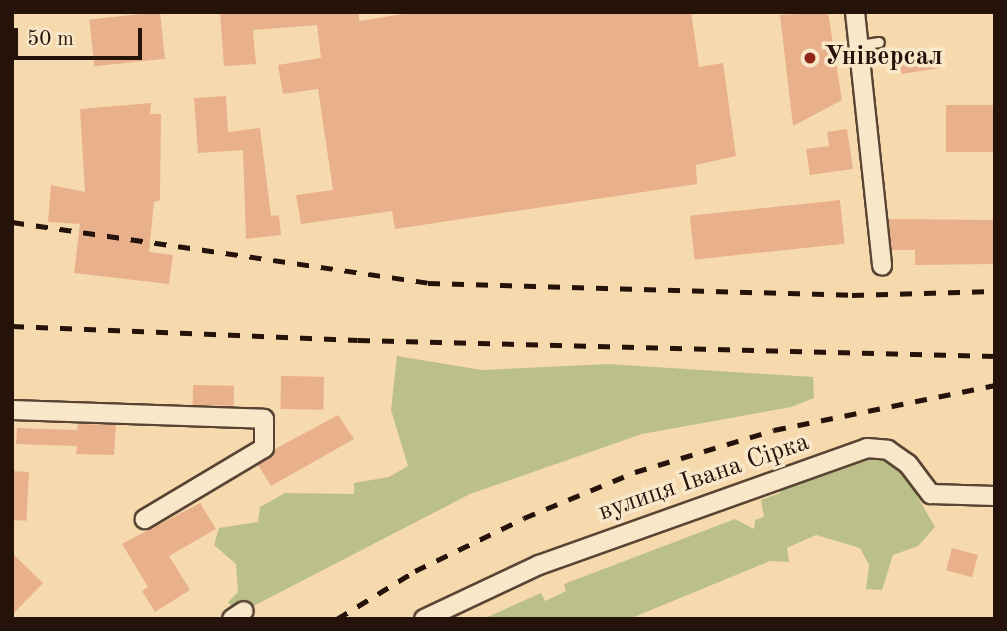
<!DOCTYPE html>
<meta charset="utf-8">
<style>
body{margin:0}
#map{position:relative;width:1007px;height:631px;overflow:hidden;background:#f6daae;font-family:"Old Standard TT",serif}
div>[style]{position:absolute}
.green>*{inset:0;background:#bbc08b}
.building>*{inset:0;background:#e9b08c;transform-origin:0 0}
.roads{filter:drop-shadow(2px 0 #594433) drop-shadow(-2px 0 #594433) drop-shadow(0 2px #594433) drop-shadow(0 -2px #594433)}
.service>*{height:9px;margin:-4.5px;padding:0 4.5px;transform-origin:4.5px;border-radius:4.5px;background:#f9e7ca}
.minor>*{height:18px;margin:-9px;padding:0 9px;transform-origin:9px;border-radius:9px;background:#f9e7ca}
.rail>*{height:5px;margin-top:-2.5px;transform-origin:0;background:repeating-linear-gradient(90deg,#25120a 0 12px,transparent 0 24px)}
.dots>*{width:19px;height:19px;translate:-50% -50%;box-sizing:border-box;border:4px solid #f9e7ca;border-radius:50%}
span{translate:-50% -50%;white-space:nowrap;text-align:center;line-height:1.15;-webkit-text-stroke:7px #f9e7ca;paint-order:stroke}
.poi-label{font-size:26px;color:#25120a;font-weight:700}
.left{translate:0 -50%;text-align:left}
.street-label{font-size:26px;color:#25120a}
.frame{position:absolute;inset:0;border:14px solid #25120a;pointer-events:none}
.scale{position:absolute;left:14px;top:28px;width:128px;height:32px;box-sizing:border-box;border:4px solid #25120a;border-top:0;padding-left:9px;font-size:21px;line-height:24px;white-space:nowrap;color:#25120a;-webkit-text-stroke:5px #f9e7ca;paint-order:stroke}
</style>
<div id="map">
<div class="green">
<div style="clip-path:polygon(397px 356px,482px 370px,608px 364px,813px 377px,814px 398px,791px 407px,642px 434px,470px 494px,244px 611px,233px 608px,228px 602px,238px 592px,236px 564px,214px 545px,219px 528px,258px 522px,260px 507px,285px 493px,354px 494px,354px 483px,389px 477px,408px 466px,391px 410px)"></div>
<div style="clip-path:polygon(878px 457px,901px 468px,935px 527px,918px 546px,893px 555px,882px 590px,866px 589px,869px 565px,860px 548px,816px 535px,787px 548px,789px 562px,770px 561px,629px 619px,483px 619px,541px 593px,545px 601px,566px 591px,564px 584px,735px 519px,754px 529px,755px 520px,764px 517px,761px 500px,780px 493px,788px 481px,854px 459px)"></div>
</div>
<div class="building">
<div style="left:160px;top:12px;width:47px;height:71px;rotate:84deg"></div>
<div style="clip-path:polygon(220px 12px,359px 12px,359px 21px,416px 12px,691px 12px,699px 67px,723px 63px,736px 156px,696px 165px,697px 184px,395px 229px,392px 211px,301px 224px,296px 195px,333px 190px,318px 89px,283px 94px,278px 65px,321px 58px,317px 25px,253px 30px,256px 64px,224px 66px)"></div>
<div style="clip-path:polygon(828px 12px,842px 100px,793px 126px,780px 15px)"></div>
<div style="left:938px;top:49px;width:19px;height:40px;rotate:81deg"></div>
<div style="clip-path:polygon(226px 96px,228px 132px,260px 128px,271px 216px,279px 215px,281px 235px,246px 239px,243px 150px,198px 153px,194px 98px)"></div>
<div style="clip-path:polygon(151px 103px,150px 114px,161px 114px,160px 200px,154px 202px,149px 252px,173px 255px,169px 284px,74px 273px,80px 224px,48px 222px,51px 185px,85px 192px,80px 109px)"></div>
<div style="left:995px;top:105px;width:47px;height:49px;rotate:90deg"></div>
<div style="clip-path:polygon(847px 129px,853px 169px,810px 175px,806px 149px,829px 146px,827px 132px)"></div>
<div style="left:840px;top:200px;width:44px;height:151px;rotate:84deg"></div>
<div style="clip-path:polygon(888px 219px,995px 220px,995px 264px,915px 265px,915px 250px,892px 250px)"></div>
<div style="left:281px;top:376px;width:43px;height:33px;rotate:1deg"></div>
<div style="left:193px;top:385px;width:41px;height:20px;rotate:1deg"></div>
<div style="clip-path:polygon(338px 415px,354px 439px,271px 486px,258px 465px,275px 449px)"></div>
<div style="clip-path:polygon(78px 424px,116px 425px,114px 455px,76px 454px,77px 446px,16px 444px,17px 428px,77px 430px)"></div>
<div style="left:12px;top:471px;width:17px;height:49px;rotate:3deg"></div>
<div style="clip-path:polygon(200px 503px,216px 529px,169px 556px,190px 590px,155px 612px,142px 591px,148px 587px,122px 544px)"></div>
<div style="left:952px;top:548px;width:27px;height:23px;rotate:15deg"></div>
<div style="clip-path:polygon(12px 553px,43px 583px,12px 615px)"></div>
</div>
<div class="roads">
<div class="service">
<div style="left:860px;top:45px;width:19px;rotate:-9deg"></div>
</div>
<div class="minor">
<div style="left:855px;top:12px;width:255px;rotate:83.9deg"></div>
<div style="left:12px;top:410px;width:252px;rotate:2deg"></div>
<div style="left:264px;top:419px;width:29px;rotate:90deg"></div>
<div style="left:264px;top:448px;width:139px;rotate:149.2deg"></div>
<div style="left:232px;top:619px;width:14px;rotate:-34deg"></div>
<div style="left:424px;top:619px;width:127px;rotate:-25.2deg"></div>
<div style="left:539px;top:565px;width:348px;rotate:-19.6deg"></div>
<div style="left:867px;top:448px;width:21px;rotate:5deg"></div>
<div style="left:888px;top:450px;width:24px;rotate:35deg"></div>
<div style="left:908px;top:464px;width:38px;rotate:53deg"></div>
<div style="left:931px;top:494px;width:64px;rotate:1.8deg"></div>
</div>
</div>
<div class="rail">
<div style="left:12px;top:222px;width:420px;rotate:8.3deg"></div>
<div style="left:428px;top:283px;width:424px;rotate:1.6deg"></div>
<div style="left:852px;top:295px;width:143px;rotate:-1.6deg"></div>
<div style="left:12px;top:326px;width:346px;rotate:2.3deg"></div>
<div style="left:358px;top:340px;width:637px;rotate:1.44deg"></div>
<div style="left:337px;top:619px;width:92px;rotate:-31.6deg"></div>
<div style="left:415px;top:571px;width:121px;rotate:-25.9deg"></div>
<div style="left:524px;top:518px;width:120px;rotate:-22.5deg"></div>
<div style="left:635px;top:472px;width:145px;rotate:-16.8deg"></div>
<div style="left:774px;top:430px;width:226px;rotate:-11.5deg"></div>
</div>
<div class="dots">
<div style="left:810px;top:58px;background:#8f2418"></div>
</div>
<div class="poi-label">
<span class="left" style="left:824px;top:58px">Універсал</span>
</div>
<div class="street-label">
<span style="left:704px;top:478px;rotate:-19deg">вулиця Івана Сірка</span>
</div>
<div class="frame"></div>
<div class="scale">50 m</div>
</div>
